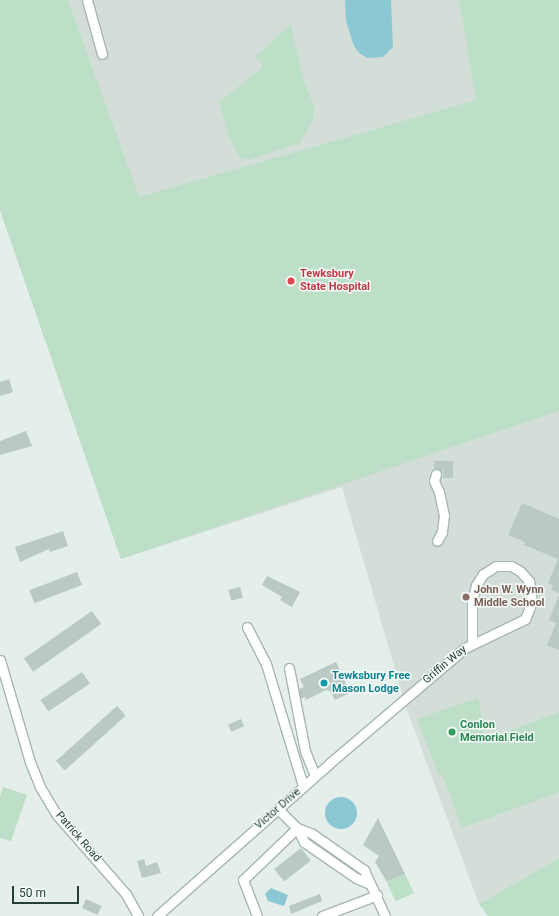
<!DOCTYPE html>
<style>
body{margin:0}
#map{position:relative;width:559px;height:916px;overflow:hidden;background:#e4eeea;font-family:Roboto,sans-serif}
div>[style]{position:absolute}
.built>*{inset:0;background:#d3ded9}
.green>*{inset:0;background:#bddfc7;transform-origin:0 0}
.water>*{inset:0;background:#8cc8d4}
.round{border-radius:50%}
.building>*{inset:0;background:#bac9c3;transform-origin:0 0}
.roads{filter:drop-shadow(1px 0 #a6b7b1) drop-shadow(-1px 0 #a6b7b1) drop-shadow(0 1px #a6b7b1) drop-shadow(0 -1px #a6b7b1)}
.minor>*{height:9px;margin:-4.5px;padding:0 4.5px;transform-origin:4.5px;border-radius:4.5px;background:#fff}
.dots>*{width:11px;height:11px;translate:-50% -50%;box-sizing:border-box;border:2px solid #f5faf8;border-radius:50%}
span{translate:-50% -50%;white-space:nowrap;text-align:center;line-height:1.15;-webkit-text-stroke:3px #f5faf8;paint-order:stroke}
.health-label{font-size:11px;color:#be3a42;font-weight:700}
.left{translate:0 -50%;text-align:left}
.education-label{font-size:11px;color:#785e54;font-weight:700}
.street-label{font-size:11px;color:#234139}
.culture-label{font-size:11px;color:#0d838f;font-weight:700}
.leisure-label{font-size:11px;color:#27864d;font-weight:700}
.scale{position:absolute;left:12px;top:886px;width:67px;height:18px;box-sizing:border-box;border:2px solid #234139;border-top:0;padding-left:5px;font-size:12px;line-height:14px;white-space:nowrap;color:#234139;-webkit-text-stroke:3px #f5faf8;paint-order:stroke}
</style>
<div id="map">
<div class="built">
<div style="clip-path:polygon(0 0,559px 0,559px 858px,479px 904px,406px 707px,342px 487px,121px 559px,0 210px)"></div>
</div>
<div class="green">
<div style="clip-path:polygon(0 0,68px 0,139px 197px,476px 100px,459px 0,559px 0,559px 411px,121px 559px,0 210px)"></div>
<div style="clip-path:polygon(291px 24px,302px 76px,314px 106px,313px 120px,300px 143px,249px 160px,239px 157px,230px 139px,219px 102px,262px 68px,261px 61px,255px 57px)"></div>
<div style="clip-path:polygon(478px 698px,484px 727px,480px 742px,559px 712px,559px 792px,462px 828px,442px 774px,439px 775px,417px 719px)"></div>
<div style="clip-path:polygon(3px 787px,27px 795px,11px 841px,0 838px,0 797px)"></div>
<div style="clip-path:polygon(559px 858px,559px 916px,488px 916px,479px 904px)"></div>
<div style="left:405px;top:874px;width:21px;height:20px;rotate:65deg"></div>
</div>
<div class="water">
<div style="clip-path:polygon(345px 0,391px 0,393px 47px,383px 57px,368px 58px,360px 54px,354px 46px,346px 21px)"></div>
<div class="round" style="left:325px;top:797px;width:32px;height:32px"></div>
<div style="clip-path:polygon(271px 888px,288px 895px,284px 906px,268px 901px,265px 894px)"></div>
</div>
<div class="building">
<div style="clip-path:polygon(9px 379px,13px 392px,0 396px,0 382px)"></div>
<div style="clip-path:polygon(26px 431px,32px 446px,0 455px,0 441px)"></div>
<div style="clip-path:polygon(434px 461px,453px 461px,453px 478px,443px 478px,443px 471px,434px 468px)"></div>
<div style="clip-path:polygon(522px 503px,559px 519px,559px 593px,551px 590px,553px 585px,548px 583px,558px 559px,524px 545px,525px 542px,508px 535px)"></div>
<div style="clip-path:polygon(63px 531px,68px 546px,50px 552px,49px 549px,20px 562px,15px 547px)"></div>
<div style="left:77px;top:572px;width:14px;height:51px;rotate:69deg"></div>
<div style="clip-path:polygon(267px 576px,300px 592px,292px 607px,280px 600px,282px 597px,262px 585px)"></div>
<div style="left:240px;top:587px;width:11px;height:12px;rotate:75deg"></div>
<div style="clip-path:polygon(559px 595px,559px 650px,547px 645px,556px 623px,549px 620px)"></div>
<div style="left:92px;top:611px;width:16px;height:83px;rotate:55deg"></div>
<div style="clip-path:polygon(336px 662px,350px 693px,335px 700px,330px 691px,326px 690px,306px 700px,305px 697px,301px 699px,299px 689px,304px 687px,300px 679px)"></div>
<div style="left:82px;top:672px;width:14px;height:50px;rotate:56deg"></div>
<div style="left:117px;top:706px;width:13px;height:82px;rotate:48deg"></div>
<div style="left:241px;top:719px;width:8px;height:14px;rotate:67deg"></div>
<div style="clip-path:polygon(378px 818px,405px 874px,387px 882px,375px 862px,379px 856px,363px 845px)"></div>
<div style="left:301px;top:848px;width:16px;height:34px;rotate:52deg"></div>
<div style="clip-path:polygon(144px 859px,146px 866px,157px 862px,161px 873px,142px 878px,137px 861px)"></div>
<div style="clip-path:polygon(320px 894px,322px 901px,291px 914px,289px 906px)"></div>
<div style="left:86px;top:899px;width:17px;height:10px;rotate:24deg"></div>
</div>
<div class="roads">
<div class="minor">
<div style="left:87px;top:0;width:56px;rotate:74.5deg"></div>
<div style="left:436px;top:474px;width:7px;rotate:106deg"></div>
<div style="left:434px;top:481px;width:12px;rotate:66deg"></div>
<div style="left:439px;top:492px;width:24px;rotate:78deg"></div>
<div style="left:444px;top:515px;width:17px;rotate:97deg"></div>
<div style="left:442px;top:532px;width:10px;rotate:119deg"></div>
<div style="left:247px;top:627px;width:42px;rotate:62.8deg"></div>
<div style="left:266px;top:664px;width:127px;rotate:73.1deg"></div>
<div style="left:0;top:660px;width:106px;rotate:73.6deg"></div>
<div style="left:30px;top:762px;width:27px;rotate:68deg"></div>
<div style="left:40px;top:787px;width:33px;rotate:59deg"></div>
<div style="left:57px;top:815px;width:105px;rotate:48.9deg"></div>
<div style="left:126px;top:894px;width:25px;rotate:61deg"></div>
<div style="left:289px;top:668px;width:85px;rotate:79.1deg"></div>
<div style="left:305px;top:751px;width:27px;rotate:68deg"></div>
<div style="left:278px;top:809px;width:27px;rotate:45deg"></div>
<div style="left:297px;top:828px;width:16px;rotate:63deg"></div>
<div style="left:304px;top:842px;width:63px;rotate:34.7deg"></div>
<div style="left:356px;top:878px;width:15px;rotate:23deg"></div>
<div style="left:297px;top:828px;width:15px;rotate:20deg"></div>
<div style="left:311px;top:833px;width:65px;rotate:34.9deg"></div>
<div style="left:364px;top:870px;width:51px;rotate:65.5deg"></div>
<div style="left:157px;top:916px;width:232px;rotate:-41.5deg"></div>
<div style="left:331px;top:762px;width:176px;rotate:-40.4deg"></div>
<div style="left:465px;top:648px;width:67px;rotate:-25.8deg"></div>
<div style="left:525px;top:619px;width:18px;rotate:-68deg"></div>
<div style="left:532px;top:602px;width:21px;rotate:-98deg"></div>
<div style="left:529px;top:581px;width:13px;rotate:-132deg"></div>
<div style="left:520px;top:571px;width:10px;rotate:-151deg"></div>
<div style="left:511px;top:566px;width:15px;rotate:180deg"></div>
<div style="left:496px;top:566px;width:15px;rotate:148deg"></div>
<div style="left:483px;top:574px;width:13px;rotate:122deg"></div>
<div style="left:476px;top:585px;width:18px;rotate:103deg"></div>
<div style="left:472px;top:603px;width:40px;rotate:90deg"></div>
<div style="left:257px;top:916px;width:39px;rotate:-111deg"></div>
<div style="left:243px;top:880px;width:75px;rotate:-43.9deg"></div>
<div style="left:322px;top:916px;width:59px;rotate:-20.9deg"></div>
</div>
</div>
<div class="dots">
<div style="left:291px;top:281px;background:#e0444e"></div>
<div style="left:466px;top:597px;background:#8d6e63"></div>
<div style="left:324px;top:683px;background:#0f9aa8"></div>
<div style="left:452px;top:732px;background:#2e9e5b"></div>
</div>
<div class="health-label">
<span class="left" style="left:300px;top:281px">Tewksbury<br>State Hospital</span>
</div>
<div class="education-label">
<span class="left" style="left:474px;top:597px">John W. Wynn<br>Middle School</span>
</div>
<div class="street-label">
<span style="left:445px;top:665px;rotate:-40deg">Griffin Way</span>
<span style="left:278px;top:809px;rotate:-41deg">Victor Drive</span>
<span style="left:78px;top:837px;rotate:49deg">Patrick Road</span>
</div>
<div class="culture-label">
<span class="left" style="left:332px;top:683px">Tewksbury Free<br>Mason Lodge</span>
</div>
<div class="leisure-label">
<span class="left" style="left:460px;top:732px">Conlon<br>Memorial Field</span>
</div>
<div class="scale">50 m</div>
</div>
